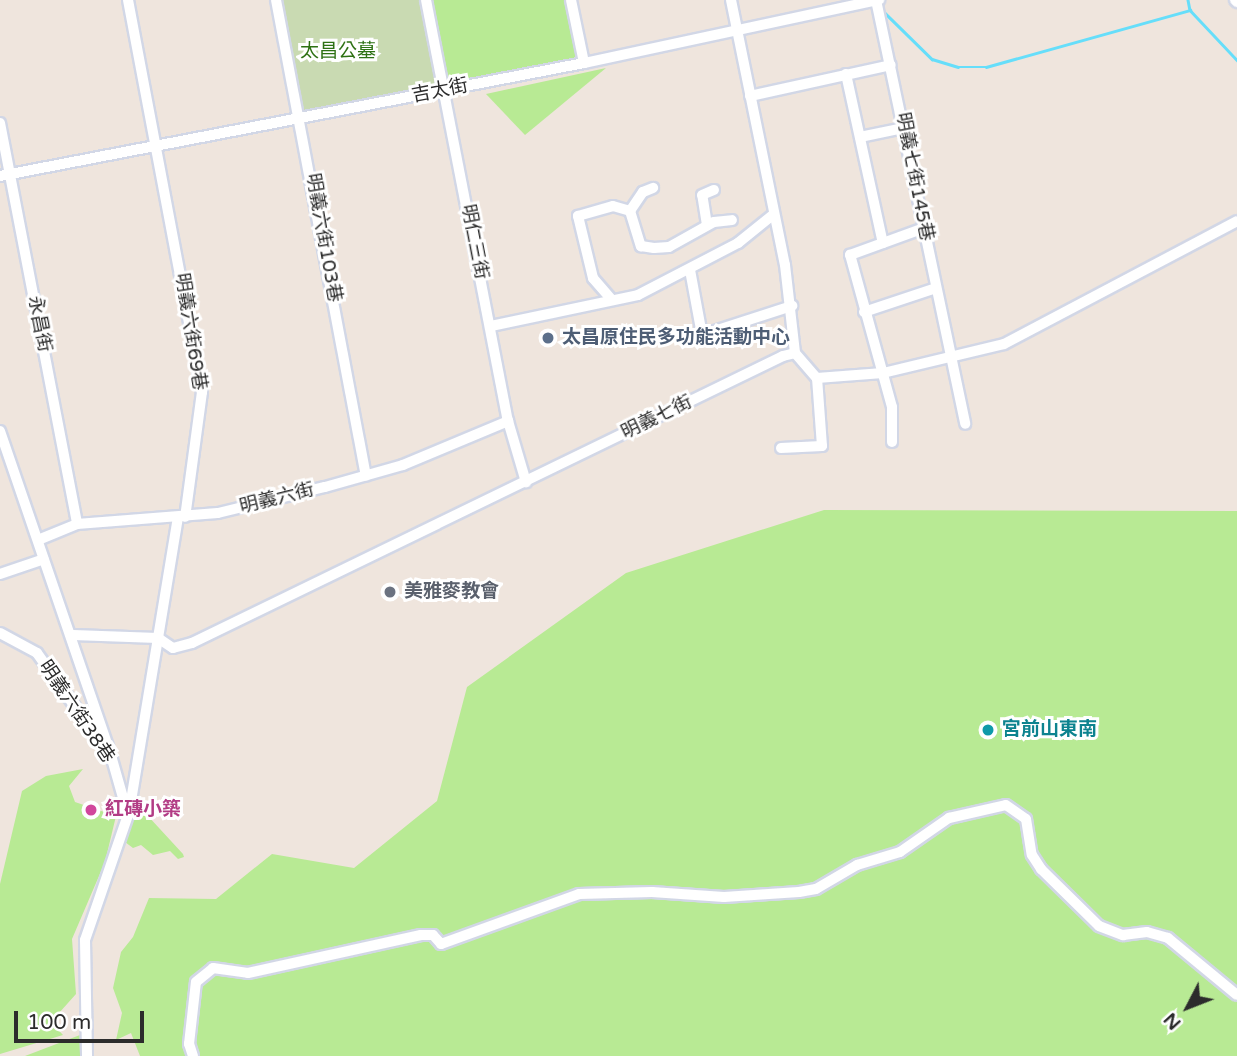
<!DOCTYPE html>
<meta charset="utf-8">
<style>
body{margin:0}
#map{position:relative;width:1237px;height:1056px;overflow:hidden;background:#efe5dd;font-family:"Varela Round","Noto Sans TC",sans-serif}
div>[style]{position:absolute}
.green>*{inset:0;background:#b8ea94}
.cemetery>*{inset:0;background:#c9dab2}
.stream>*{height:2.5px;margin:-1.25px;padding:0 1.25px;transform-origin:1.25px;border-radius:1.25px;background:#66defa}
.roads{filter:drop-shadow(2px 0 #d2d7e6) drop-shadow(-2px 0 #d2d7e6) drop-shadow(0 2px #d2d7e6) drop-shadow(0 -2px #d2d7e6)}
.minor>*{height:10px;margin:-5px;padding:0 5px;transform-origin:5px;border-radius:5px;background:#fff}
.dots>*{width:19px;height:19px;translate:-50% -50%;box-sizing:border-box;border:4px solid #fff;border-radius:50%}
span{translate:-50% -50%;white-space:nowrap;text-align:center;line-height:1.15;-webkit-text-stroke:6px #fff;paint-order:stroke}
.park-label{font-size:19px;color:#2e7114}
.street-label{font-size:19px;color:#2c2c2c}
.service-label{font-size:19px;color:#4e5e75;font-weight:700}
.left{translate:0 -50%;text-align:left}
.worship-label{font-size:19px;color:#5b616d;font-weight:700}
.culture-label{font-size:19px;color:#0d838f;font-weight:700}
.hotel-label{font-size:19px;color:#b23c85;font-weight:700}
.north{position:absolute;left:1153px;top:972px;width:70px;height:70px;-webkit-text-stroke:5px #fff;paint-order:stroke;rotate:228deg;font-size:19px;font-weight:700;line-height:28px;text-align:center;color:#2c2c2c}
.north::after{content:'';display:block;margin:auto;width:24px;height:32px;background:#2c2c2c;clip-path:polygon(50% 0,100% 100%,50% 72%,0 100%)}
.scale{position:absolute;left:14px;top:1011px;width:130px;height:32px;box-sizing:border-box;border:4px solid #2c2c2c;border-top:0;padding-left:9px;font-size:21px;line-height:24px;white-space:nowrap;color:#2c2c2c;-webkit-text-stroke:5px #fff;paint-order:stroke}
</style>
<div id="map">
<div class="green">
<div style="clip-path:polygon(430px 0,568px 0,580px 60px,447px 82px)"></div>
<div style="clip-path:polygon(606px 68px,525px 135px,486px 94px)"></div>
<div style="clip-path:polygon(824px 510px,1237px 511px,1237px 1056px,140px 1056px,131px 1033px,116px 1040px,122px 1013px,113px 988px,121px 952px,133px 937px,149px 898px,216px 899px,272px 854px,354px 868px,437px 801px,467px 687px,626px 573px)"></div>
<div style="clip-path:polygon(83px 769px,69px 786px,75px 802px,116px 816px,105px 862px,72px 939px,76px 994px,51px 1022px,63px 1035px,0 1054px,0 884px,22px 791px,46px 776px)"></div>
<div style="clip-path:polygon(136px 803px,183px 854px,184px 857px,178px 859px,170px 851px,153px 855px,141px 845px,133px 848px,125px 842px)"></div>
<div style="clip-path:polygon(80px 1035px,81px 1056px,25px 1056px)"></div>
</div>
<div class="cemetery">
<div style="clip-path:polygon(274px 0,422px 0,441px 87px,297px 112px)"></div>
</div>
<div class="stream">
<div style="left:1188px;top:0;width:10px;rotate:79deg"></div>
<div style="left:1190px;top:10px;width:69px;rotate:46.8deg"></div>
<div style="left:883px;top:11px;width:69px;rotate:44.4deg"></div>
<div style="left:932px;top:59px;width:27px;rotate:17deg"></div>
<div style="left:958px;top:67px;width:28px"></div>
<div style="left:986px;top:67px;width:212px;rotate:-15.6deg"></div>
</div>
<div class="roads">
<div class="minor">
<div style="left:128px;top:0;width:399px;rotate:79.3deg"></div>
<div style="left:202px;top:392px;width:126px;rotate:97.7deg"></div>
<div style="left:276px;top:0;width:484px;rotate:79.3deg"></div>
<div style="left:426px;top:0;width:429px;rotate:79deg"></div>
<div style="left:508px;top:421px;width:64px;rotate:73.6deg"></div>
<div style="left:571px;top:0;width:64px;rotate:78.3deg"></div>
<div style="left:731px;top:0;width:270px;rotate:78.5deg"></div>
<div style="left:785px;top:265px;width:89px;rotate:83.5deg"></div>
<div style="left:876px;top:0;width:433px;rotate:78.1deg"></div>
<div style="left:1235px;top:0;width:3px;rotate:45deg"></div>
<div style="left:846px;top:74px;width:173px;rotate:77.7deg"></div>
<div style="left:750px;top:96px;width:144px;rotate:-12.4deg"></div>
<div style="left:0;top:123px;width:408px;rotate:79.1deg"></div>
<div style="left:860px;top:137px;width:45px;rotate:-11.6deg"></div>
<div style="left:0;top:176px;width:595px;rotate:-10.95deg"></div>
<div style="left:584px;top:63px;width:302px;rotate:-12.1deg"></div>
<div style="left:630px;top:211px;width:37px;rotate:73deg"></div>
<div style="left:641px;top:246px;width:13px;rotate:9deg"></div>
<div style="left:654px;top:248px;width:15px;rotate:-4deg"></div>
<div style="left:669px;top:247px;width:51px;rotate:-29.1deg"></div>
<div style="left:714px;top:222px;width:18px;rotate:-6deg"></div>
<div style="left:707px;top:225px;width:30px;rotate:-99deg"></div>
<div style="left:702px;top:195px;width:13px;rotate:-23deg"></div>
<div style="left:690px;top:270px;width:66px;rotate:79.5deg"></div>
<div style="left:702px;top:335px;width:95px;rotate:-17.9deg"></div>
<div style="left:612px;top:300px;width:29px;rotate:-131deg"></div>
<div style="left:593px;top:278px;width:64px;rotate:-103.6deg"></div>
<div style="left:578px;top:216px;width:36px;rotate:-16deg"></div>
<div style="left:613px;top:206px;width:18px;rotate:16deg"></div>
<div style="left:630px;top:211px;width:23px;rotate:-56deg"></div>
<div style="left:643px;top:192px;width:11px;rotate:-22deg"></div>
<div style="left:864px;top:312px;width:76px;rotate:-18.4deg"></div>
<div style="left:491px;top:326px;width:150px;rotate:-11.9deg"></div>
<div style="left:638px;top:295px;width:113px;rotate:-27.5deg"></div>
<div style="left:738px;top:243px;width:46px;rotate:-38.9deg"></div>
<div style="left:0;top:431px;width:336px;rotate:71.1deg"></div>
<div style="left:892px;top:442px;width:35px;rotate:-90deg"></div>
<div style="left:892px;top:407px;width:158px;rotate:-105.4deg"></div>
<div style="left:850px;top:255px;width:79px;rotate:-20deg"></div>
<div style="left:781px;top:448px;width:41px;rotate:-2.8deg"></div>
<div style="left:822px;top:446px;width:68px;rotate:-94.2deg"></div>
<div style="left:38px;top:540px;width:42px;rotate:-22.3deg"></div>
<div style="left:77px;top:524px;width:141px;rotate:-4.5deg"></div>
<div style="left:218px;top:513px;width:110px;rotate:-13.7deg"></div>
<div style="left:325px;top:487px;width:81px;rotate:-15.8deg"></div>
<div style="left:403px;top:465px;width:114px;rotate:-22.7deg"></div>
<div style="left:0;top:574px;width:46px;rotate:-18.8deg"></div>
<div style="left:0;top:633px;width:42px;rotate:28.4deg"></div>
<div style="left:37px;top:653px;width:130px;rotate:54.7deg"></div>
<div style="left:112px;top:759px;width:58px;rotate:74.1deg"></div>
<div style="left:128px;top:815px;width:132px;rotate:109deg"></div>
<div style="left:85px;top:940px;width:116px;rotate:89deg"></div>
<div style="left:73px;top:635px;width:85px;rotate:2deg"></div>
<div style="left:158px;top:638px;width:18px;rotate:34deg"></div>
<div style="left:173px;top:648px;width:20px;rotate:-15deg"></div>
<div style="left:192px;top:643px;width:657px;rotate:-25.9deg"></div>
<div style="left:783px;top:356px;width:12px;rotate:-14deg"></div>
<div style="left:795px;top:353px;width:33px;rotate:49deg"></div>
<div style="left:817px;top:378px;width:66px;rotate:-4.3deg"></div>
<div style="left:883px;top:373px;width:124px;rotate:-13.5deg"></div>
<div style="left:1004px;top:344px;width:263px;rotate:-27.8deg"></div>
<div style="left:129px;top:813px;width:300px;rotate:-80.6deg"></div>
<div style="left:193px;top:1056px;width:13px;rotate:-108deg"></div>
<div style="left:189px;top:1044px;width:62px;rotate:-83.6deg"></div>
<div style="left:196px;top:982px;width:22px;rotate:-39deg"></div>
<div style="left:213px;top:968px;width:35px;rotate:8deg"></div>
<div style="left:248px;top:973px;width:177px;rotate:-12.4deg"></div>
<div style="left:421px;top:935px;width:12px"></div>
<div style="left:433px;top:935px;width:12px;rotate:48deg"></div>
<div style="left:441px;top:944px;width:147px;rotate:-19.9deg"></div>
<div style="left:579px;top:894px;width:73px;rotate:-1.6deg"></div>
<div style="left:652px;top:892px;width:72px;rotate:4deg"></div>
<div style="left:724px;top:897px;width:75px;rotate:-3.8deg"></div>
<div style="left:799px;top:892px;width:17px;rotate:-10deg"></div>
<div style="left:816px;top:889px;width:48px;rotate:-30.3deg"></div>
<div style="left:857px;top:865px;width:45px;rotate:-16.8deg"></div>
<div style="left:900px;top:852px;width:60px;rotate:-34.8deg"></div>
<div style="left:949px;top:818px;width:58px;rotate:-12.8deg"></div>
<div style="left:1006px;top:805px;width:24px;rotate:35deg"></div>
<div style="left:1026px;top:819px;width:36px;rotate:81deg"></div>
<div style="left:1032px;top:855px;width:17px;rotate:57deg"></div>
<div style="left:1041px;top:869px;width:81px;rotate:44.5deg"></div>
<div style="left:1099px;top:926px;width:26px;rotate:21deg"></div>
<div style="left:1123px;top:935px;width:24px;rotate:-7deg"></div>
<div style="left:1147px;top:932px;width:22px;rotate:16deg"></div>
<div style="left:1168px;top:938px;width:89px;rotate:39.6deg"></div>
</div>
</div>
<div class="dots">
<div style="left:548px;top:338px;background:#5c6f8a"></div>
<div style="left:390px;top:592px;background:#6b7280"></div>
<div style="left:988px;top:730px;background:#0f9aa8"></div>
<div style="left:91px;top:810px;background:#d1479c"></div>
</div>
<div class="park-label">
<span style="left:338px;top:52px">太昌公墓</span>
</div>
<div class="street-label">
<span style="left:440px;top:91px;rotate:-11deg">吉太街</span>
<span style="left:914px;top:177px;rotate:79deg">明義七街145巷</span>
<span style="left:323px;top:238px;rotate:80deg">明義六街103巷</span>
<span style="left:474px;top:242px;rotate:79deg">明仁三街</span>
<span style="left:39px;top:324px;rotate:79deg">永昌街</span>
<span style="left:190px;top:332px;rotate:81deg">明義六街69巷</span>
<span style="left:657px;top:418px;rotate:-26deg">明義七街</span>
<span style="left:277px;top:499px;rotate:-14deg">明義六街</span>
<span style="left:76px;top:712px;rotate:56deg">明義六街38巷</span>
</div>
<div class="service-label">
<span class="left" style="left:562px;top:338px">太昌原住民多功能活動中心</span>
</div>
<div class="worship-label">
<span class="left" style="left:404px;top:592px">美雅麥教會</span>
</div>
<div class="culture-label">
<span class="left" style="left:1002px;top:730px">宮前山東南</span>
</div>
<div class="hotel-label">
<span class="left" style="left:105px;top:810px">紅磚小築</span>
</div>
<div class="north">N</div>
<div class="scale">100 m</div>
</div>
